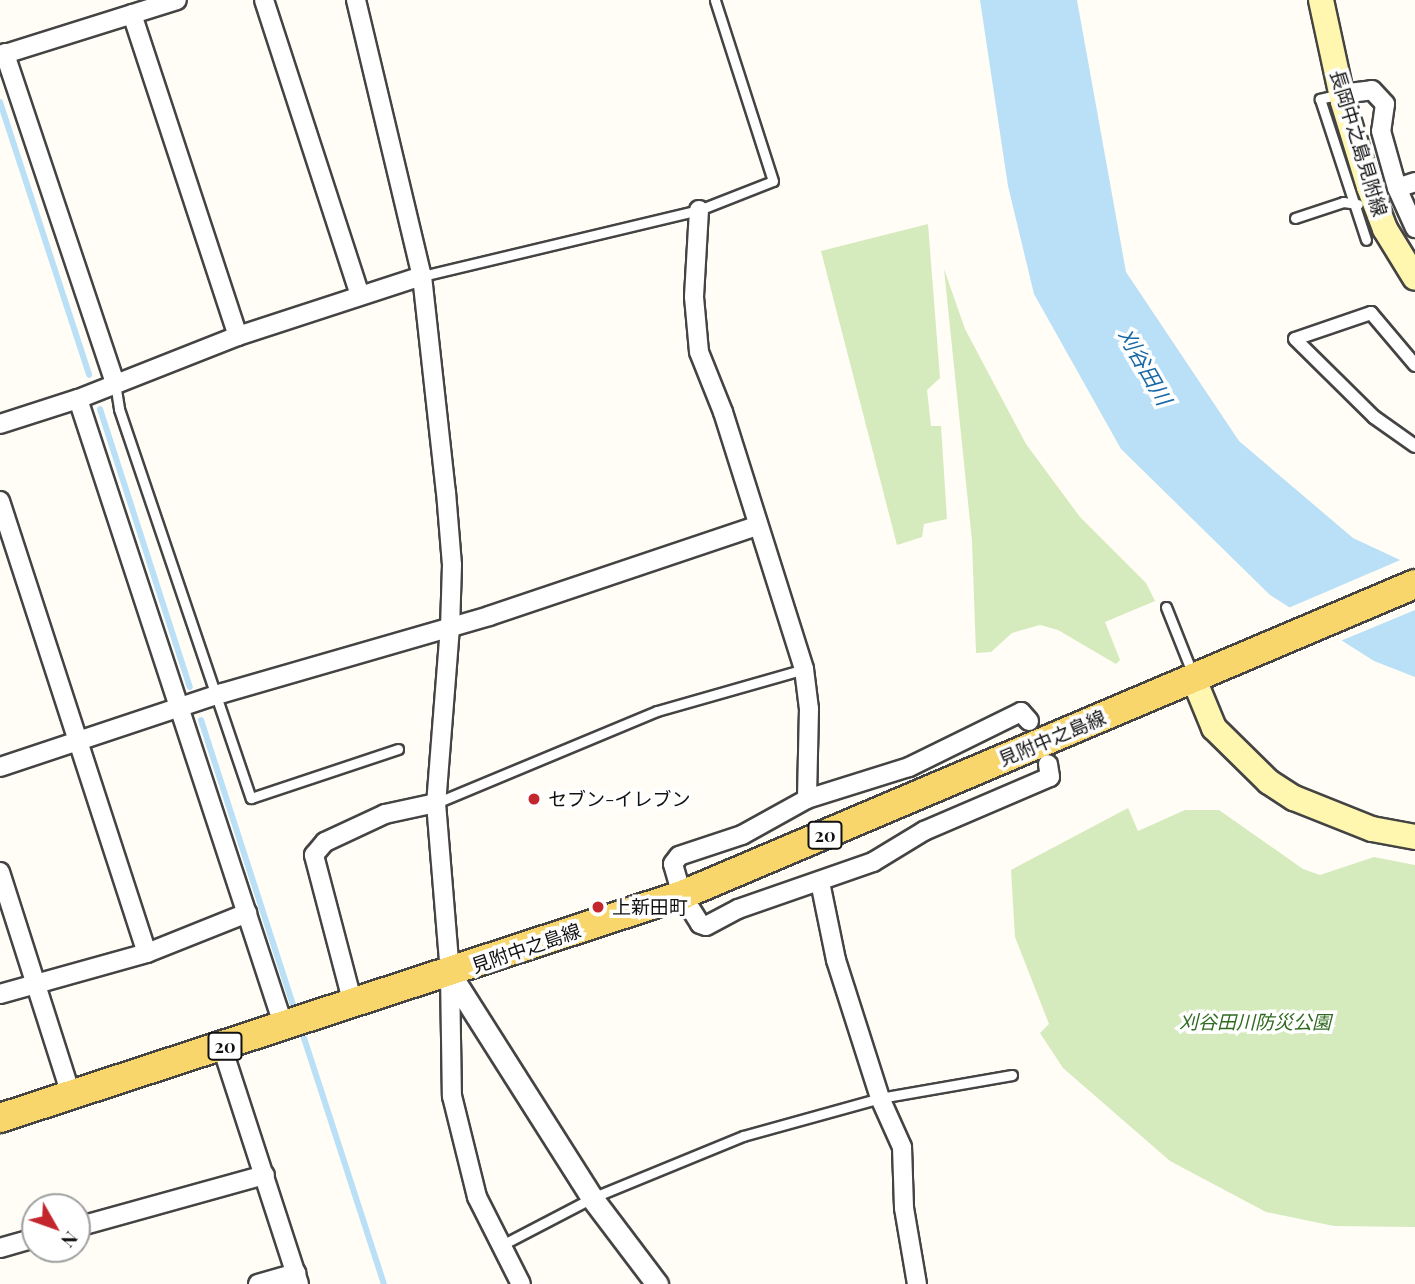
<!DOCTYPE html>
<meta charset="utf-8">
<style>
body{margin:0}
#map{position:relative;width:1415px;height:1284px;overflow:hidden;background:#fffdf5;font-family:"Playfair Display","Noto Sans JP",serif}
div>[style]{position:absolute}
.green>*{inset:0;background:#d5ebbd}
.water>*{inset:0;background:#b9e0f7}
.pier>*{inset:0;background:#fffdf5}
.stream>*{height:6px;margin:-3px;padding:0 3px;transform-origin:3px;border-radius:3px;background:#b9e0f7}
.roads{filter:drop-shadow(2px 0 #444) drop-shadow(-2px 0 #444) drop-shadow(0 2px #444) drop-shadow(0 -2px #444)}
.service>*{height:9px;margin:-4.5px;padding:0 4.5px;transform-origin:4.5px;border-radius:4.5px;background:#fff}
.pedestrian>*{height:12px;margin:-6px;padding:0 6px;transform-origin:6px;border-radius:6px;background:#fff}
.minor>*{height:18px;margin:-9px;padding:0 9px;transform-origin:9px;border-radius:9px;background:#fff}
.tertiary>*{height:21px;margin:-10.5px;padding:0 10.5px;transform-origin:10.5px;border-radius:10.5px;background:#fff}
.secondary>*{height:24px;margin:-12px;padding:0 12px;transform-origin:12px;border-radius:12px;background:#fff6b0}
.primary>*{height:28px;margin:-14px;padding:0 14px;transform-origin:14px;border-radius:14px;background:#f9d66b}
.dots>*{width:19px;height:19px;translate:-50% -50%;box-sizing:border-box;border:4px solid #fff;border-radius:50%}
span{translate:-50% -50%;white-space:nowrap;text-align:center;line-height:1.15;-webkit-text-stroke:7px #fff;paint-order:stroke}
.shield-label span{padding:2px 5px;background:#fff;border:2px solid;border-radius:5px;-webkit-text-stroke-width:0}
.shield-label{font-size:18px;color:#111;font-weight:700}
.street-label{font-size:19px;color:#111}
.poi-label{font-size:19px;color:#111}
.left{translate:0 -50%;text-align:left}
.park-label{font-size:19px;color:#2f6b1f;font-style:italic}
.water-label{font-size:21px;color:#1768a6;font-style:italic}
.north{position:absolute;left:21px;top:1193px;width:70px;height:70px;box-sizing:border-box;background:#fff;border:2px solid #a0a0a0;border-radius:50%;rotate:130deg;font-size:19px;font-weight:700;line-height:28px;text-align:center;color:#111}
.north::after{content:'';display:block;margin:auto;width:24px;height:32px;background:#c4262e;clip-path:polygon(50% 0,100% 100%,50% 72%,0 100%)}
</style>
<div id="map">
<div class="green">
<div style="clip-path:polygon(928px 224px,940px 378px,927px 390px,931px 426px,941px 426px,947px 519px,924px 524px,922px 537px,897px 545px,821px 251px)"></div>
<div style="clip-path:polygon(944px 269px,965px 329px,1026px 444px,1080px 517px,1146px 583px,1155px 601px,1105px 622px,1120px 660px,1116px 664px,1058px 630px,1040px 625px,1012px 633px,991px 652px,976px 653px,972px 541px)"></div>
<div style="clip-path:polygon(1128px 808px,1138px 831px,1185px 810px,1219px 810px,1303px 869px,1320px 875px,1374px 857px,1415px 865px,1415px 1227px,1334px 1226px,1266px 1212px,1170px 1161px,1063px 1068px,1040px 1033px,1049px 1024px,1015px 937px,1011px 870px)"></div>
</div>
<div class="water">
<div style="clip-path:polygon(980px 0,1077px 0,1126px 272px,1239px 441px,1353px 538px,1415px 567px,1415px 677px,1374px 661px,1270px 595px,1121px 449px,1034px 294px,1008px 186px)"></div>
</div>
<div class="pier">
<div style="clip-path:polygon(1405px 558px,1415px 563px,1415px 610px,1338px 642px,1286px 609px)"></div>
</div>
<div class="stream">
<div style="left:0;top:102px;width:287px;rotate:71.9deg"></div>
<div style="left:100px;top:409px;width:292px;rotate:72.1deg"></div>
<div style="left:201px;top:720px;width:299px;rotate:72.1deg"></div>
<div style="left:304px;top:1038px;width:259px;rotate:72deg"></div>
</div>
<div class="roads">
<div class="service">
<div style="left:1341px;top:94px;width:22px;rotate:167deg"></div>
<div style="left:1320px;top:99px;width:148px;rotate:71.9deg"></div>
<div style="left:1295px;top:218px;width:51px;rotate:-18.4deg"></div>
<div style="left:1343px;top:202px;width:15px;rotate:8deg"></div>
<div style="left:422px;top:276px;width:285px;rotate:-13.4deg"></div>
<div style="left:699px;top:210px;width:79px;rotate:-21.4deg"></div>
<div style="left:773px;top:181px;width:190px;rotate:-107.8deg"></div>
<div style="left:115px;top:383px;width:26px;rotate:81deg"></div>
<div style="left:119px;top:409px;width:411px;rotate:71.3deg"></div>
<div style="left:251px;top:798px;width:155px;rotate:-18.4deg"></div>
<div style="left:1166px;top:607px;width:73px;rotate:68.3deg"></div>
<div style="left:436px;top:803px;width:239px;rotate:-22.6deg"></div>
<div style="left:657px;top:711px;width:153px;rotate:-15.9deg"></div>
<div style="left:502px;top:1245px;width:102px;rotate:-27.6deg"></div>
<div style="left:592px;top:1198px;width:163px;rotate:-22.3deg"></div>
<div style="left:743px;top:1136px;width:142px;rotate:-15.5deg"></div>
<div style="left:880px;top:1098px;width:134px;rotate:-9.9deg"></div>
</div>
<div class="pedestrian">
<div style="left:1415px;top:365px;width:68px;rotate:-130.2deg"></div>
<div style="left:1371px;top:313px;width:80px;rotate:161.1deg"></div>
<div style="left:1295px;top:339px;width:111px;rotate:44.6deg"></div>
<div style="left:1374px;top:417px;width:50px;rotate:35.3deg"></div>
</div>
<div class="minor">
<div style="left:264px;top:0;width:310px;rotate:72deg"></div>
<div style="left:356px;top:0;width:284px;rotate:76.6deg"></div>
<div style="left:422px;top:276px;width:217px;rotate:83.7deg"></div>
<div style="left:446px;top:492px;width:73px;rotate:85.3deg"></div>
<div style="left:452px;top:565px;width:62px;rotate:91.8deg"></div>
<div style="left:450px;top:627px;width:177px;rotate:94.5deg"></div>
<div style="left:436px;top:803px;width:172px;rotate:85.3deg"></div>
<div style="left:450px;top:974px;width:122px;rotate:89.1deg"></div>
<div style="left:452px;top:1096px;width:104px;rotate:76.1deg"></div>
<div style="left:477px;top:1197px;width:97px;rotate:63.2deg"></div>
<div style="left:132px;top:14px;width:339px;rotate:71.8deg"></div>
<div style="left:1341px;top:94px;width:31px;rotate:-7deg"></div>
<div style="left:1372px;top:90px;width:19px;rotate:47deg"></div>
<div style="left:1385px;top:104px;width:27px;rotate:98deg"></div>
<div style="left:1381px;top:131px;width:59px;rotate:74.3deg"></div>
<div style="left:1397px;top:188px;width:44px;rotate:65.8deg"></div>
<div style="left:1397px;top:188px;width:19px;rotate:-18deg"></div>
<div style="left:699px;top:210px;width:87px;rotate:93.3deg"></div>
<div style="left:694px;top:297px;width:55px;rotate:84.8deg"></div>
<div style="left:699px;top:352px;width:65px;rotate:68.2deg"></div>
<div style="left:723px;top:412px;width:269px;rotate:72.5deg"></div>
<div style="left:804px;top:669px;width:40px;rotate:82.9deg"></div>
<div style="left:809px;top:709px;width:90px;rotate:91.3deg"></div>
<div style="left:115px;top:383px;width:347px;rotate:-108.5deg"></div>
<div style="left:5px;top:54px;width:180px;rotate:-17.4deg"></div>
<div style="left:78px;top:399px;width:661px;rotate:71.84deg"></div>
<div style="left:0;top:424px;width:82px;rotate:-17.8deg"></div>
<div style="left:78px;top:399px;width:172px;rotate:-21.5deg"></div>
<div style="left:238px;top:336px;width:194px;rotate:-18.1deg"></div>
<div style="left:0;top:501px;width:475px;rotate:72deg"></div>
<div style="left:1029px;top:721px;width:12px;rotate:-132deg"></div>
<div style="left:1021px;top:712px;width:125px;rotate:153.8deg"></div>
<div style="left:909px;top:767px;width:107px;rotate:162.6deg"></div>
<div style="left:807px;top:799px;width:74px;rotate:151deg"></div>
<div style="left:742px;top:835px;width:66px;rotate:161.6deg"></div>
<div style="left:679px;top:856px;width:10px;rotate:127deg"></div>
<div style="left:673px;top:864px;width:32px;rotate:74deg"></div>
<div style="left:682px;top:895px;width:34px;rotate:58deg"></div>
<div style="left:700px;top:924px;width:6px;rotate:18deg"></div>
<div style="left:706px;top:926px;width:36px;rotate:-28deg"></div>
<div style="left:738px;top:909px;width:143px;rotate:-19.2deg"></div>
<div style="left:873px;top:862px;width:60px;rotate:-31.3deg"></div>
<div style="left:924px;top:831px;width:137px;rotate:-23.2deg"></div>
<div style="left:1050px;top:777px;width:13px;rotate:-99deg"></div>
<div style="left:0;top:767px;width:235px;rotate:-18.4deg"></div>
<div style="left:223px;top:693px;width:277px;rotate:-16.1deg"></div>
<div style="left:489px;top:616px;width:283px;rotate:-18.6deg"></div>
<div style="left:0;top:872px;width:234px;rotate:72.3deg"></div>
<div style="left:820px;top:882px;width:80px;rotate:78.4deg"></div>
<div style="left:836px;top:960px;width:145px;rotate:72.3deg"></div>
<div style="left:880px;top:1098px;width:54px;rotate:65.8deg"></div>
<div style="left:902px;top:1147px;width:61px;rotate:88.1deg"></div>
<div style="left:904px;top:1208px;width:77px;rotate:80.3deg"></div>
<div style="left:0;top:994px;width:153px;rotate:-15.6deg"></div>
<div style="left:147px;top:953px;width:108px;rotate:-21.8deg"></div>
<div style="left:353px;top:1004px;width:154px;rotate:-104.7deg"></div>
<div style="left:314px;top:855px;width:17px;rotate:-50deg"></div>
<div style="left:325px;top:842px;width:66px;rotate:-25deg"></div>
<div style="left:385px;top:814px;width:52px;rotate:-12.2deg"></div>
<div style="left:222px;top:1047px;width:249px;rotate:72deg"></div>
<div style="left:77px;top:1227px;width:195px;rotate:-15.5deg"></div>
<div style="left:0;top:1248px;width:36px;rotate:-16deg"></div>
<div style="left:258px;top:1284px;width:40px;rotate:-16deg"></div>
</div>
<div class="tertiary">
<div style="left:0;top:56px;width:5px;rotate:-22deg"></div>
<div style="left:450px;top:974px;width:265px;rotate:57.6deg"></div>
<div style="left:592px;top:1198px;width:108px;rotate:52.9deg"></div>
</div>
<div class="secondary">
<div style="left:1321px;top:0;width:104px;rotate:77.8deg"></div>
<div style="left:1343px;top:102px;width:89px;rotate:73deg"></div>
<div style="left:1369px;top:187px;width:45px;rotate:69.1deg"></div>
<div style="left:1385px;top:229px;width:57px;rotate:58.5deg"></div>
<div style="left:1193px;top:677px;width:55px;rotate:67.6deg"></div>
<div style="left:1214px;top:728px;width:77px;rotate:44.5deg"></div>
<div style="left:1269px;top:782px;width:30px;rotate:33deg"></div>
<div style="left:1294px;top:798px;width:84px;rotate:21.7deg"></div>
<div style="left:1372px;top:829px;width:44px;rotate:10.5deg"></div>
</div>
<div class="primary">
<div style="left:0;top:1118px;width:718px;rotate:-18.11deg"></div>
<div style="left:682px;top:895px;width:796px;rotate:-22.99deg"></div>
</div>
</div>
<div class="dots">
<div style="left:534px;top:799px;background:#c4262e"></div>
<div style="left:598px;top:907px;background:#c4262e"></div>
</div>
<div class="shield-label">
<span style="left:825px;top:835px">20</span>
<span style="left:225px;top:1046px">20</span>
</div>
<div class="street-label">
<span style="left:1359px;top:143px;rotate:73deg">長岡中之島見附線</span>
<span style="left:1052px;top:738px;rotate:-23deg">見附中之島線</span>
<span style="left:526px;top:948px;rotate:-19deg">見附中之島線</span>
</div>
<div class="poi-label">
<span class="left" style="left:548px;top:799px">セブン-イレブン</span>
<span class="left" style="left:612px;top:907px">上新田町</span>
</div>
<div class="park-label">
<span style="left:1255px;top:1022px">刈谷田川防災公園</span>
</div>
<div class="water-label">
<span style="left:1146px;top:366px;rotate:60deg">刈谷田川</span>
</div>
<div class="north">N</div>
</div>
